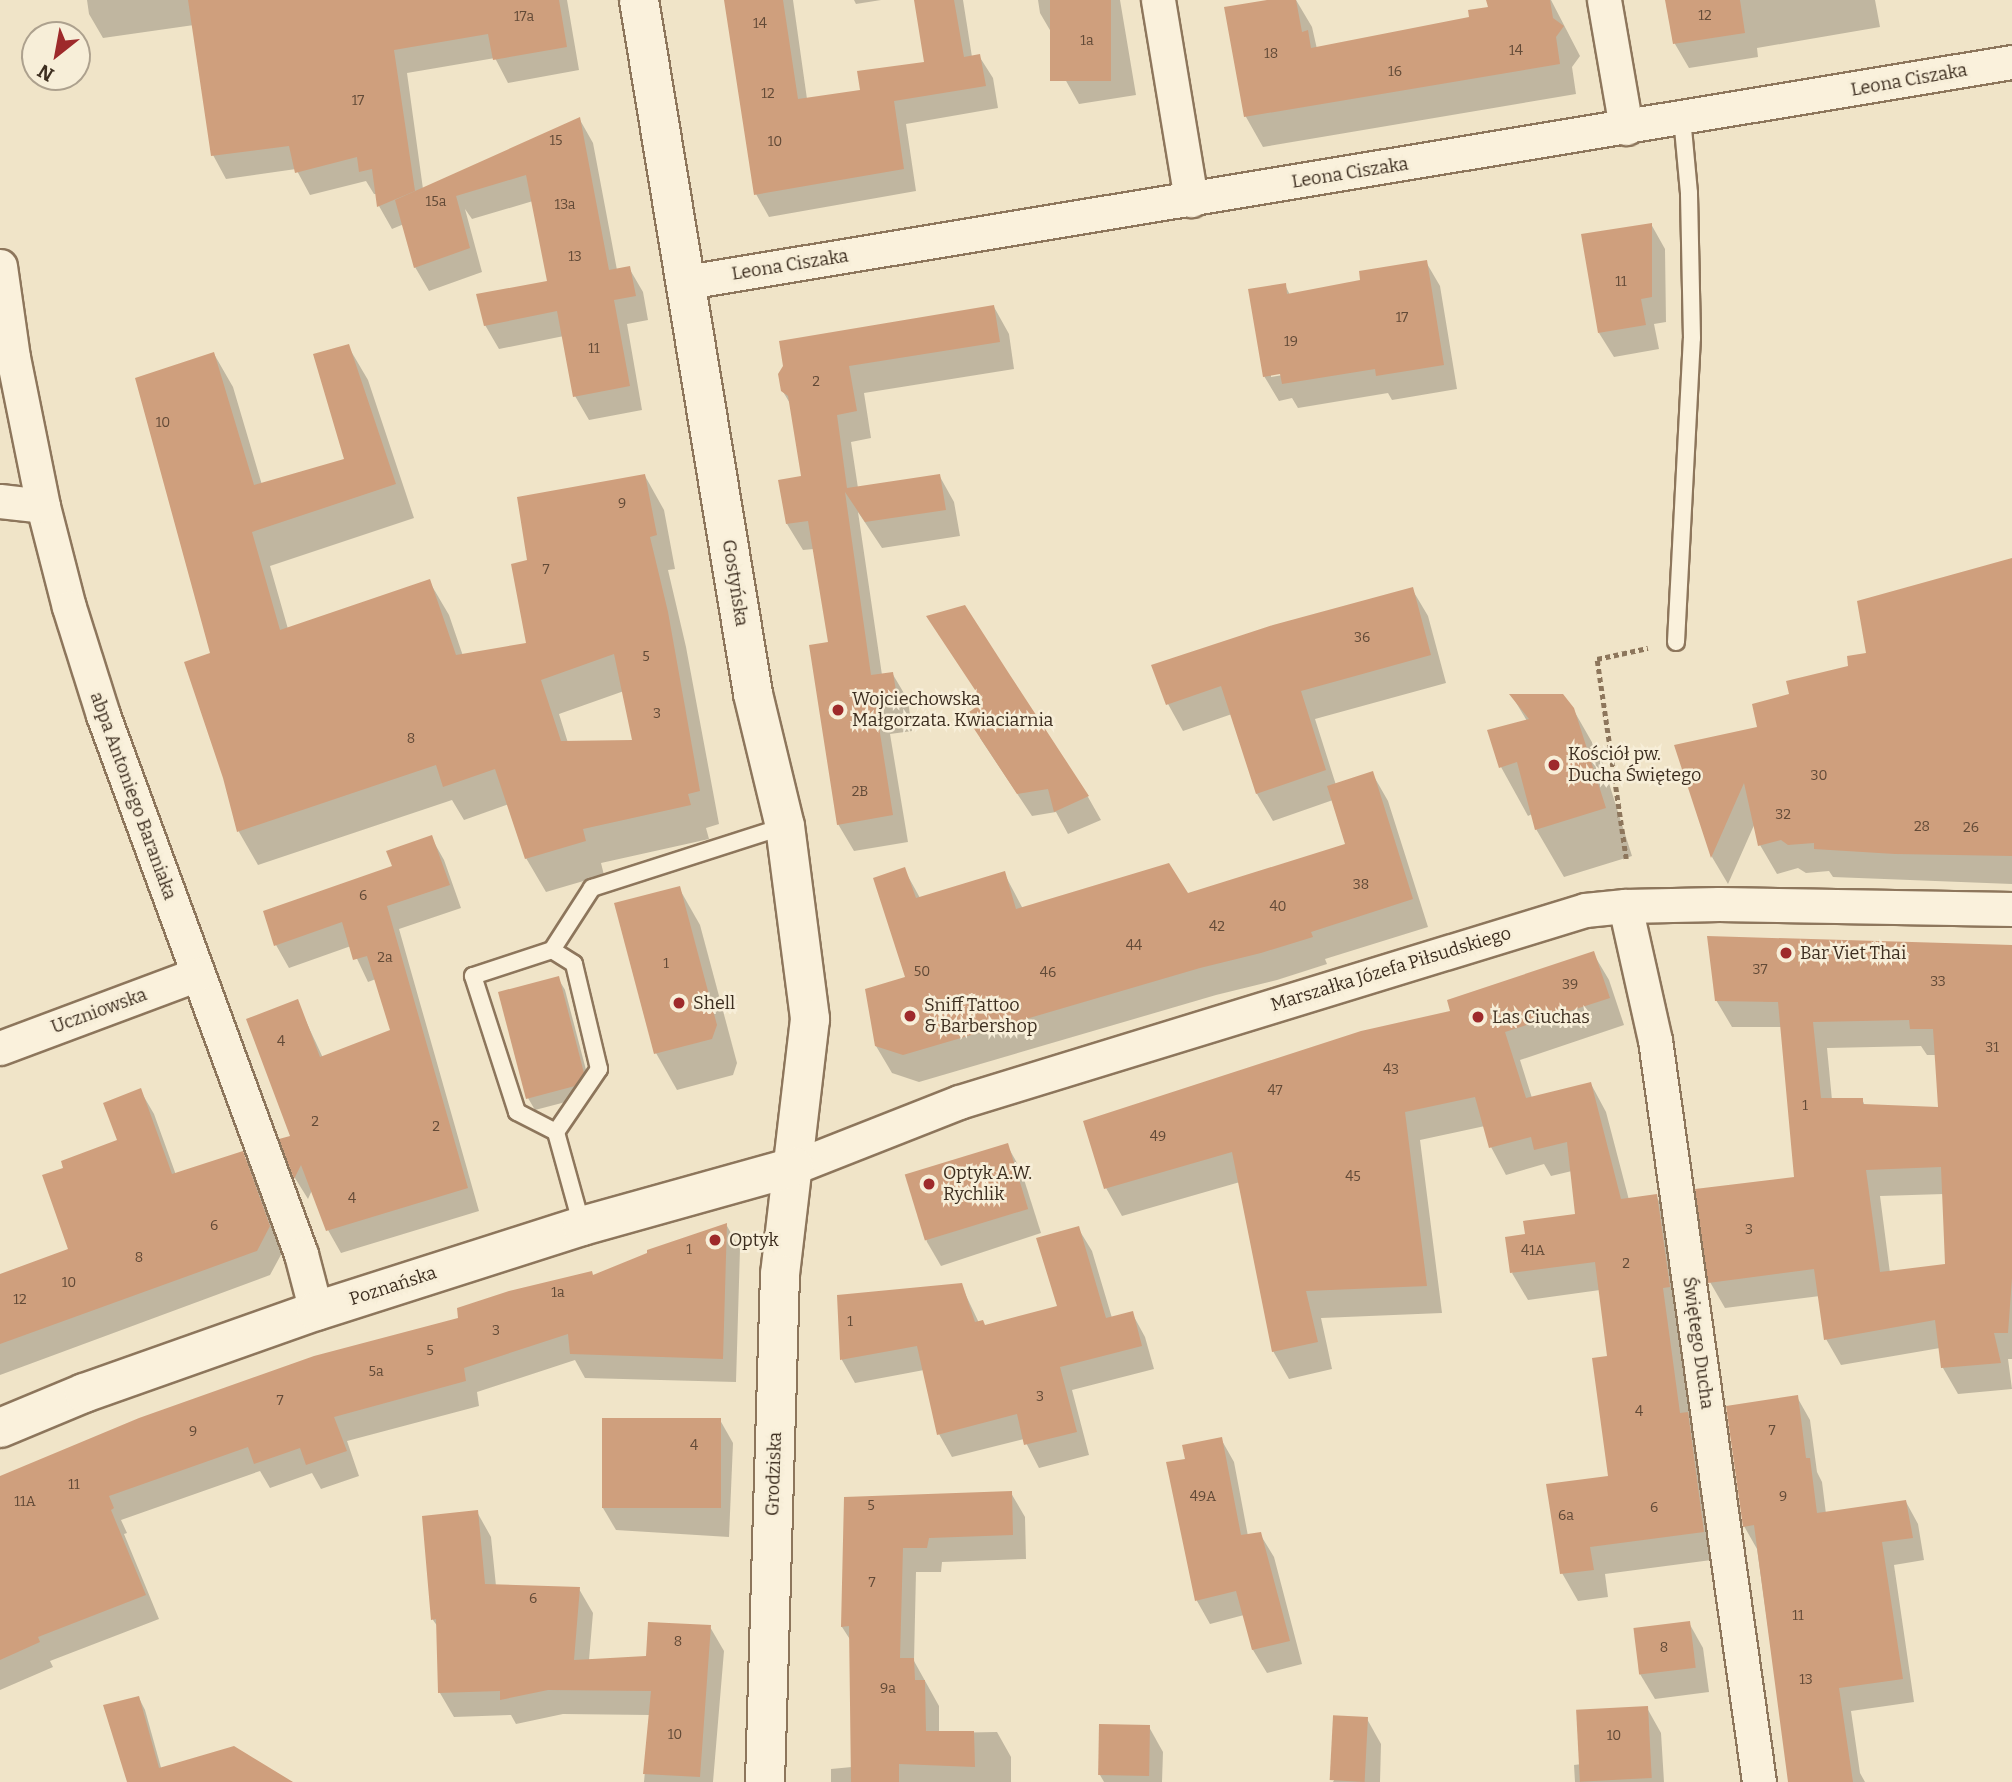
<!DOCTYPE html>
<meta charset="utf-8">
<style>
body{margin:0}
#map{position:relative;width:2012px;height:1782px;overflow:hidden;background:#f0e4c8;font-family:Bitter,serif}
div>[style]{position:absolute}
.shadow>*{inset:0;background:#0003}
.building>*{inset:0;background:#cf9f7d;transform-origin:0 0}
.path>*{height:4.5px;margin-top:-2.25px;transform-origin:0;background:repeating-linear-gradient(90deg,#8d765c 0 5px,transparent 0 8.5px)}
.roads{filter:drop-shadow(2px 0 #8d765c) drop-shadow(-2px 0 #8d765c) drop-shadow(0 2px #8d765c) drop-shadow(0 -2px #8d765c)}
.lane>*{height:16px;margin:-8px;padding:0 8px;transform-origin:8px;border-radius:8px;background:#faf1dc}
.street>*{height:33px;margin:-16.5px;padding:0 16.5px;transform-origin:16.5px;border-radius:16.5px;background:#faf1dc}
.secondary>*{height:38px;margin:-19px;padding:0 19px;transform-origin:19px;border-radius:19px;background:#faf1dc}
.dots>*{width:19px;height:19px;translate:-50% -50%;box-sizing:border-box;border:4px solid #f7eed8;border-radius:50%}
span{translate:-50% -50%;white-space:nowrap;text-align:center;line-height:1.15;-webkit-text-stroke:5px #f7eed8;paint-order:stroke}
.number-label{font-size:14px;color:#624a37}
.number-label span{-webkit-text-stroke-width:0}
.street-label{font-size:18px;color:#3d2e20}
.poi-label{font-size:18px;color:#3d2e20}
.left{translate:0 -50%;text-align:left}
.north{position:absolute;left:21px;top:21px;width:70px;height:70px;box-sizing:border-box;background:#f7eed8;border:2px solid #ada18e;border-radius:50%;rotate:211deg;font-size:19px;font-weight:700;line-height:28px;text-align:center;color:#3d2e20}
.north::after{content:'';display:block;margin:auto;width:24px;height:32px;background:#9e2a2b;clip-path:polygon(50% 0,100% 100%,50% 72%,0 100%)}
</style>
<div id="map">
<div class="shadow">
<div style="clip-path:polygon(87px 0,567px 0,579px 70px,508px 83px,495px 58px,407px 73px,423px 189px,580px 120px,593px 143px,617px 270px,629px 268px,643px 292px,648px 320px,627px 324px,642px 410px,589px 420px,575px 396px,564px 336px,499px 349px,485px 325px,549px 283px,533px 201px,472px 219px,465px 209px,482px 272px,429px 291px,415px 267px,404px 224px,392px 229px,379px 206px,377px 194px,374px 194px,366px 181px,310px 195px,296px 169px,226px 179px,213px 155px,194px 25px,103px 38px,89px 14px)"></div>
<div style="clip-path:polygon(725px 0,793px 0,807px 99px,862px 92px,926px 63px,916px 0,963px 0,972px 57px,979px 56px,993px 78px,998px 108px,906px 124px,916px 191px,769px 217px,756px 194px)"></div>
<div style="clip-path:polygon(854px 0,881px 0,856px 4px)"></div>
<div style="clip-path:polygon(1038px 0,1120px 0,1136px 95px,1079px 104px,1065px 79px,1058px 37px,1054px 37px,1040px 13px)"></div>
<div style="clip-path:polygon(1277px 0,1296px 0,1312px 27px,1317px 49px,1471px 18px,1503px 0,1551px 0,1580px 56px,1572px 67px,1576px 94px,1263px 147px,1246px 117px,1226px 9px)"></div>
<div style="clip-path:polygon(1667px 0,1875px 0,1880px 27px,1757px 48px,1758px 57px,1689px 68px,1675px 44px)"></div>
<div style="clip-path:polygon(1651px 224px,1665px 249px,1666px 322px,1654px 324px,1659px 349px,1614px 357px,1599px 333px)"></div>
<div style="clip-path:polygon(evenodd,1426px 262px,1440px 286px,1457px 389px,1392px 400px,1388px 393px,1298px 408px,1292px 398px,1279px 401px,1264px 376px,1285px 285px,1290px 295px,1362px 282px,1426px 262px,1271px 373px,1289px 374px,1271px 377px,1271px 373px)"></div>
<div style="clip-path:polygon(994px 307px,1009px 334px,1014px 369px,864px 393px,871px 438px,851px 442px,858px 488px,939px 475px,954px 502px,960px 536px,882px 548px,858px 512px,882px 675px,892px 673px,908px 700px,912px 731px,890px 734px,908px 842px,854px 851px,838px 824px,830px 643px,814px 549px,803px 550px,787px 524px,803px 478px,791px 405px,782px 390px)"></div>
<div style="clip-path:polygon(evenodd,348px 346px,368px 380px,414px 518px,270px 566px,288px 629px,429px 581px,449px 615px,463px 656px,528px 644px,529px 562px,645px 476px,664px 510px,675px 569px,668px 570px,686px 647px,719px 824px,706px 828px,709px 839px,601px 863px,604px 875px,546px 892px,526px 858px,509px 804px,464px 820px,452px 800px,258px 865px,239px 832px,225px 777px,212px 654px,214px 354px,233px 387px,262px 485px,347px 461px,348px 346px,624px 691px,634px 742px,568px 743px,559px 714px,624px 691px)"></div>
<div style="clip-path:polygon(2012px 560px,2012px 884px,1833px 877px,1829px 871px,1806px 873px,1798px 868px,1777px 874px,1760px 845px,1755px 823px,1728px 884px,1712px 857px,1677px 746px,1759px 728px,1791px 695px,1851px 667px)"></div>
<div style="clip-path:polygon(1412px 589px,1428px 616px,1446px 683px,1315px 719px,1336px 785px,1372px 773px,1388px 801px,1428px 927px,1325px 959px,1327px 964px,1277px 980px,1216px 995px,919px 1082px,892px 1073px,876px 1046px,907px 979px,904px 869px,920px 898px,1004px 873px,1023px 909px,1187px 895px,1347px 845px,1333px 800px,1273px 821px,1257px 794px,1232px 714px,1183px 731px,1168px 704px)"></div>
<div style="clip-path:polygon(964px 607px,1088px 797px,1101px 820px,1068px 834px,1056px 812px,1032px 816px,980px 738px,984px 704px)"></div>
<div style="clip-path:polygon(1512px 696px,1573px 709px,1601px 758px,1632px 856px,1564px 877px,1536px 829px,1532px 814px,1528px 816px,1501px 767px,1489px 731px,1527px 721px)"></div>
<div style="clip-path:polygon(431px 837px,444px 860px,461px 908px,399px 929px,479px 1211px,341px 1253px,328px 1230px,312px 1190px,308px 1199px,295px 1178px,282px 1140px,292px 1137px,297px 1002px,323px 1058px,392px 1031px,376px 979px,368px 982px,351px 946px,289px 968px,276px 945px,394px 867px)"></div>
<div style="clip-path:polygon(679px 888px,700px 925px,737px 1063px,733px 1075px,677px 1090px,656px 1053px)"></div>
<div style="clip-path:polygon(evenodd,2012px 947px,2012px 1359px,2008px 1359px,2012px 1389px,1958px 1394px,1943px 1368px,1940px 1348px,1841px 1365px,1826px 1339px,1820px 1296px,1725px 1308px,1710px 1282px,1796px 1178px,1782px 1027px,1732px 1027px,1716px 1000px,2012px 947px,1921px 1046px,1927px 1055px,1936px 1055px,1940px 1109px,1865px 1106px,1862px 1099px,1832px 1100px,1827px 1048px,1921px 1046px,2012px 947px,1944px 1194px,1947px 1266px,1890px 1273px,1880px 1196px,1944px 1194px)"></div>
<div style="clip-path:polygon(1593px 953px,1609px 980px,1624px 1025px,1520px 1060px,1532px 1098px,1591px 1084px,1606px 1112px,1629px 1200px,1656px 1196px,1672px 1224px,1719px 1559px,1605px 1574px,1608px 1597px,1578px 1601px,1562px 1573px,1610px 1478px,1609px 1358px,1600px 1290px,1528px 1300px,1512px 1273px,1577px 1215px,1572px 1171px,1551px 1176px,1544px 1164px,1506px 1175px,1491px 1147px,1485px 1126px,1420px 1140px,1442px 1313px,1321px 1318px,1332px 1369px,1289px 1379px,1273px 1351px,1240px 1182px,1122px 1216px,1106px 1188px,1452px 1012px)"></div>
<div style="clip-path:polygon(558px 978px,565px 990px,590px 1085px,581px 1098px,535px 1110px,528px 1098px)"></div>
<div style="clip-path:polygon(140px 1090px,154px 1114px,176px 1175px,242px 1153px,256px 1177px,283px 1251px,270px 1275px,0 1375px,0 1275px,70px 1250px)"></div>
<div style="clip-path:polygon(1007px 1145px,1021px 1170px,1041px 1233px,941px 1266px,927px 1242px,907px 1177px)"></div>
<div style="clip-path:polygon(727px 1226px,740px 1249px,736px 1382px,585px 1378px,575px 1360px,477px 1392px,479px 1406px,347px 1441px,359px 1476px,321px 1489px,312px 1473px,270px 1488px,260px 1471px,121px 1520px,127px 1533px,124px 1534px,159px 1619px,50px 1661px,53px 1667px,0 1690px,0 1478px,593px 1277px)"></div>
<div style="clip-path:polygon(1078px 1228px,1092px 1251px,1112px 1318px,1132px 1313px,1145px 1337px,1154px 1369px,1072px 1390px,1089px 1455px,1039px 1468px,1024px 1439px,952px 1457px,939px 1434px,924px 1370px,855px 1383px,842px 1360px,839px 1296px,961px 1285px,979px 1323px,985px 1327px,1059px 1307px)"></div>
<div style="clip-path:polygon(1797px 1397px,1810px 1420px,1817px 1472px,1822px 1482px,1826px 1514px,1906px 1502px,1918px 1524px,1924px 1560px,1894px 1565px,1914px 1702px,1851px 1711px,1860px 1773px,1865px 1782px,1790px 1782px,1757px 1549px,1744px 1526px)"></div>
<div style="clip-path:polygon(720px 1420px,733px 1443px,729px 1537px,616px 1530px,603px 1508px)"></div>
<div style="clip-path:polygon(1221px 1439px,1234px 1462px,1248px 1536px,1260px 1534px,1274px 1557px,1302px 1664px,1267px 1673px,1253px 1650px,1244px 1615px,1210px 1624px,1197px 1601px,1169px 1464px,1187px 1461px)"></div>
<div style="clip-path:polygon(1011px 1493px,1025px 1517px,1026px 1559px,942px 1562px,941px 1572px,916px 1572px,914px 1661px,939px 1706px,939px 1733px,997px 1732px,1011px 1757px,1011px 1782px,831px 1782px,831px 1769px,852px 1767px,851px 1641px,842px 1627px,846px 1498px)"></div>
<div style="clip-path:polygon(477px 1512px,491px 1537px,496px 1586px,579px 1589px,593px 1613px,589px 1660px,647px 1657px,710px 1627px,724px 1651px,713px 1782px,644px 1782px,650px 1715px,563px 1714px,516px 1724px,511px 1715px,454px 1717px,440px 1693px,438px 1627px,433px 1620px,424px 1517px)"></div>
<div style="clip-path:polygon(1689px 1623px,1703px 1648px,1709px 1692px,1655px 1699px,1640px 1674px)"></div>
<div style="clip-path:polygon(139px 1698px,145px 1710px,165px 1782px,129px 1782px)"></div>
<div style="clip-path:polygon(1647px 1708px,1661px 1733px,1664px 1782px,1575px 1782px,1574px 1765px,1582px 1764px)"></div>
<div style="clip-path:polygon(1367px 1719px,1381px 1744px,1380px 1782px,1333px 1782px)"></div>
<div style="clip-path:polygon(1149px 1727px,1163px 1752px,1162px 1782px,1104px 1782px,1100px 1775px)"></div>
</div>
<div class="building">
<div style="clip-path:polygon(188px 0,559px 0,567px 47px,493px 60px,488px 34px,394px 50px,415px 191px,377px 207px,372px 169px,359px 172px,357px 157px,295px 173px,289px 146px,211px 156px)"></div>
<div style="clip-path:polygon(724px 0,783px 0,798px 99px,860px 90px,857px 71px,924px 62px,914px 0,954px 0,964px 57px,980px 54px,986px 86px,894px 101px,904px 169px,754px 195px)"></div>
<div style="left:1050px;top:0;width:61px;height:81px"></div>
<div style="clip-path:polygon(1267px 0,1296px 0,1302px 32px,1308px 30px,1311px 48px,1469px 17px,1468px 10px,1488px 7px,1486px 0,1550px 0,1553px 18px,1564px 26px,1556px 37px,1560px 64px,1244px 117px,1224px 7px)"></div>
<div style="clip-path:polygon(1665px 0,1740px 0,1745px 33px,1673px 44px)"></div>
<div style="clip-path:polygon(580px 117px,609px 270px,630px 266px,636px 296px,614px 300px,630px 386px,573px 397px,557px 311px,484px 326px,476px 294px,547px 281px,526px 175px,456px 196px,455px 192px,470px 248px,414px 268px,395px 200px)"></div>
<div style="clip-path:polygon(1652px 223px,1652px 297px,1641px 299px,1646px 325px,1598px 333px,1581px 234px)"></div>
<div style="clip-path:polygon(1427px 260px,1444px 365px,1376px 376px,1375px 369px,1282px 384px,1280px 374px,1263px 377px,1248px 289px,1286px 283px,1287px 294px,1360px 280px,1359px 271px)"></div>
<div style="clip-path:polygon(994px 305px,1000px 342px,849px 366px,857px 411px,837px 415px,847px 488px,940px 474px,946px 510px,865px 522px,845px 492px,871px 675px,893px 672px,898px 704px,876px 708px,893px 815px,837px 825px,809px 645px,828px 642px,808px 521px,786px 524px,778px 480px,801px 476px,788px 396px,781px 391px,778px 374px,783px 366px,779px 341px)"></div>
<div style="clip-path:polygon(evenodd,349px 344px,396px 484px,252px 532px,280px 630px,430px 579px,456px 655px,526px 643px,511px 564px,527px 560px,517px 497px,645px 474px,657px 535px,650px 537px,668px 612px,700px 791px,688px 794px,691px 805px,583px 829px,586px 841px,525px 859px,495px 769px,443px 787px,436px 765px,237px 832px,223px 778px,184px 662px,210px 653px,135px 378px,214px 352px,254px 485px,344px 459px,313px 354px,349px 344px,614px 654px,632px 740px,561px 741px,541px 680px,614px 654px)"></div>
<div style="clip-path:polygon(2012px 558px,2012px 856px,1895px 854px,1814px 849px,1814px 843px,1788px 845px,1781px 840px,1758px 846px,1744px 783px,1711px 858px,1674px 745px,1757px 727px,1752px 704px,1789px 694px,1786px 681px,1848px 666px,1847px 656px,1866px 653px,1857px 601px)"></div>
<div style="clip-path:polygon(1413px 587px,1431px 655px,1301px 691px,1326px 770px,1256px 794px,1221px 686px,1166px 705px,1151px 665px,1273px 625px)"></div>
<div style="clip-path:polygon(965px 605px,1008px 672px,1089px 796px,1054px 812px,1048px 789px,1017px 794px,965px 715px,983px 702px,926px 616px)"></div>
<div style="clip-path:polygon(1509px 694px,1563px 694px,1574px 708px,1606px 808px,1535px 830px,1517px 762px,1499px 768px,1487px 730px,1529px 719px)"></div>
<div style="clip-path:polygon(1373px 771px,1413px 899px,1311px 932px,1313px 937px,1261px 953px,1200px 968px,903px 1055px,875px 1046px,865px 989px,905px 977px,873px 878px,905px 867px,916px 898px,1005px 871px,1016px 909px,1169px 863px,1188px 893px,1345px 844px,1327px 786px)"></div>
<div style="clip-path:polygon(432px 835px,450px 885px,387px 906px,468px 1188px,326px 1231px,301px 1165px,294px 1179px,279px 1139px,290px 1136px,246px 1019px,298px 999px,320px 1057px,390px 1030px,367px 956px,353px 960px,342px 922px,274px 946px,263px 911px,392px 866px,386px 851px)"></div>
<div style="clip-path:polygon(680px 886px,717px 1025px,712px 1039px,654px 1054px,614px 903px)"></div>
<div style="clip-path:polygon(evenodd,1707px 936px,2012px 945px,2012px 1278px,2008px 1333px,1994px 1333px,2001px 1363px,1941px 1368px,1935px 1320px,1824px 1340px,1814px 1269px,1708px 1283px,1695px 1189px,1794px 1177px,1778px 1002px,1715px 1001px,1707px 936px,1909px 1020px,1910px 1029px,1933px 1029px,1938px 1107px,1863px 1104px,1863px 1098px,1821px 1098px,1813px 1022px,1909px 1020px,1707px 936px,1941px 1167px,1945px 1264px,1880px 1272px,1866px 1170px,1941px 1167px)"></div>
<div style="clip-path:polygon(1594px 951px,1610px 998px,1505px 1032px,1526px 1098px,1591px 1082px,1621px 1199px,1657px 1194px,1670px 1287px,1663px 1288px,1680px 1413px,1688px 1412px,1704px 1532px,1590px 1547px,1594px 1570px,1560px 1574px,1546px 1484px,1608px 1476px,1592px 1358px,1607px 1356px,1595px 1262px,1510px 1273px,1505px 1237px,1525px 1234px,1523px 1221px,1575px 1214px,1567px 1142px,1534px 1150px,1531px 1137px,1489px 1148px,1475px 1097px,1405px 1112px,1427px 1286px,1306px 1291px,1318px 1342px,1272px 1352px,1232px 1152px,1104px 1189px,1083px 1121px,1361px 1031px,1450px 1011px,1447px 1000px)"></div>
<div style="clip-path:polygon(559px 976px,584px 1073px,575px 1086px,526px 1099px,498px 992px)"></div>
<div style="clip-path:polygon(141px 1088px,172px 1174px,243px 1151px,270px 1226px,257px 1251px,0 1344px,0 1274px,68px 1249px,42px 1175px,63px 1168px,61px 1161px,117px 1140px,103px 1103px)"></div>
<div style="left:1008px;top:1143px;width:69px;height:108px;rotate:73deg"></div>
<div style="clip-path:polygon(727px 1223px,723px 1359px,570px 1354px,568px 1334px,464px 1368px,466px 1381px,334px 1417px,347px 1451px,306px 1465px,300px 1448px,254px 1464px,248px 1447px,109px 1496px,114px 1508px,111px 1510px,146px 1595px,38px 1637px,40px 1642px,0 1660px,0 1476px,139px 1418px,314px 1356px,458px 1318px,457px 1308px,509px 1291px,592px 1271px,593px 1275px,647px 1253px,647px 1250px)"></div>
<div style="clip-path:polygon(1079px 1226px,1106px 1318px,1133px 1311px,1142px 1346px,1060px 1367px,1077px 1432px,1024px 1445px,1017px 1414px,937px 1435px,917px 1346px,840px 1360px,837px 1295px,962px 1283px,975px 1322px,983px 1320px,985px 1325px,1057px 1306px,1036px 1238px)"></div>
<div style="clip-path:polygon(1798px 1395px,1806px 1458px,1810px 1458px,1817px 1513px,1906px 1500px,1913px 1538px,1882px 1542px,1903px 1679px,1839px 1688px,1853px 1782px,1788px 1782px,1754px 1525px,1743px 1527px,1726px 1406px)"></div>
<div style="left:602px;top:1418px;width:119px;height:90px"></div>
<div style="clip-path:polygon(1222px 1437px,1241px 1535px,1261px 1532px,1290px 1641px,1252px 1650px,1236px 1591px,1195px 1601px,1166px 1462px,1185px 1459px,1182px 1445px)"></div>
<div style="clip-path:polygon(1012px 1491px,1013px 1535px,929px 1538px,927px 1548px,903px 1548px,900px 1658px,914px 1658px,915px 1680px,925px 1680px,926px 1731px,974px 1731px,975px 1767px,899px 1764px,899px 1782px,851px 1782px,849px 1626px,841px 1627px,844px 1497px)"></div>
<div style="clip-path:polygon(478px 1510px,485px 1584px,580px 1587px,574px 1660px,646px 1656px,648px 1622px,711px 1625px,700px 1777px,643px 1774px,651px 1691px,548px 1690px,500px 1700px,500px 1691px,438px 1693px,436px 1619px,431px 1620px,422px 1516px)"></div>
<div style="left:1690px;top:1621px;width:47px;height:57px;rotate:83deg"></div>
<div style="clip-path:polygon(139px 1696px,159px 1768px,234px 1746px,293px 1782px,127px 1782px,103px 1705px)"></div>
<div style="left:1648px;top:1706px;width:72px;height:72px;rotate:87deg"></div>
<div style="left:1368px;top:1717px;width:65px;height:35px;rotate:93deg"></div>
<div style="left:1099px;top:1724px;width:51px;height:51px;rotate:1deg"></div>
</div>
<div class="path">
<div style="left:1626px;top:859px;width:202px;rotate:-98.3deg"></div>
<div style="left:1597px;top:659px;width:52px;rotate:-12.2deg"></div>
</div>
<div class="roads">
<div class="lane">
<div style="left:1676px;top:642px;width:304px;rotate:-87deg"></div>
<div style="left:1692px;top:338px;width:145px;rotate:-91.2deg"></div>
<div style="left:1689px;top:193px;width:75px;rotate:-95.3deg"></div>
<div style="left:552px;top:950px;width:26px;rotate:32deg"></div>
<div style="left:574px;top:964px;width:108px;rotate:76.6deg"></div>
<div style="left:599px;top:1069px;width:76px;rotate:124.3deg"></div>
<div style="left:582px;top:1226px;width:98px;rotate:-105.5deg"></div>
<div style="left:556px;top:1132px;width:44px;rotate:-152.9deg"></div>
<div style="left:517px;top:1112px;width:143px;rotate:-107.9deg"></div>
<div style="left:473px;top:976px;width:83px;rotate:-18.2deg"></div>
<div style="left:552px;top:950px;width:74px;rotate:-57.2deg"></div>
<div style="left:592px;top:888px;width:203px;rotate:-17.8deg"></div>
</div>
<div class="street">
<div style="left:1158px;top:0;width:203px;rotate:80.6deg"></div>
<div style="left:1604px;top:0;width:130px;rotate:80.2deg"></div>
<div style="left:0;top:266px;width:92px;rotate:81.9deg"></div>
<div style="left:13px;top:357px;width:152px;rotate:78.6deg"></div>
<div style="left:43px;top:506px;width:104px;rotate:75.6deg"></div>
<div style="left:69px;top:607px;width:113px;rotate:72.5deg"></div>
<div style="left:103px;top:715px;width:574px;rotate:69.83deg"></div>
<div style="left:301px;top:1254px;width:59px;rotate:75.3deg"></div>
<div style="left:687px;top:282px;width:1343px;rotate:-9.43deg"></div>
<div style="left:0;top:501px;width:43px;rotate:6.6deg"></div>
<div style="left:1625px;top:906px;width:137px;rotate:77.4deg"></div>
<div style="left:1655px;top:1040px;width:749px;rotate:82.02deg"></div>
<div style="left:0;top:1048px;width:211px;rotate:-20.5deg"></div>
<div style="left:794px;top:1167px;width:177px;rotate:-21.5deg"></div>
<div style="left:959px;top:1102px;width:655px;rotate:-17.05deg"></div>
<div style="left:1585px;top:910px;width:40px;rotate:-5.7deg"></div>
<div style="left:1625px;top:906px;width:94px;rotate:-1.2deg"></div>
<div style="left:1719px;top:904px;width:293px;rotate:1deg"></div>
</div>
<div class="secondary">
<div style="left:639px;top:0;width:703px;rotate:80.67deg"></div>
<div style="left:753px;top:694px;width:136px;rotate:76.4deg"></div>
<div style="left:785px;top:826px;width:195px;rotate:82.6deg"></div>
<div style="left:810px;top:1019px;width:257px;rotate:96.7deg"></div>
<div style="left:780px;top:1274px;width:508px;rotate:91.69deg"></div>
<div style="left:0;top:1428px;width:91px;rotate:-22.6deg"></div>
<div style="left:84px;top:1393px;width:246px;rotate:-19.5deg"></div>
<div style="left:316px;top:1311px;width:279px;rotate:-17.7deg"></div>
<div style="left:582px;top:1226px;width:220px;rotate:-15.6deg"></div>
</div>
</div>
<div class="dots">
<div style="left:838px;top:710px;background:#9e2a2b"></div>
<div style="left:1554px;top:765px;background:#9e2a2b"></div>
<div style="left:1786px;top:953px;background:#9e2a2b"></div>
<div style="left:679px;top:1003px;background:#9e2a2b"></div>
<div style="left:910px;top:1016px;background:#9e2a2b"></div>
<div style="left:1478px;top:1017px;background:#9e2a2b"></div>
<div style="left:929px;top:1184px;background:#9e2a2b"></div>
<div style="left:715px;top:1240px;background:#9e2a2b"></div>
</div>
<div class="number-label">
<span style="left:1705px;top:16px">12</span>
<span style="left:524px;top:17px">17a</span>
<span style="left:760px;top:24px">14</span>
<span style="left:1087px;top:41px">1a</span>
<span style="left:1516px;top:51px">14</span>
<span style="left:1271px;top:54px">18</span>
<span style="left:1395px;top:72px">16</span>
<span style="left:768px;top:94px">12</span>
<span style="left:358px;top:101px">17</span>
<span style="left:556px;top:141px">15</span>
<span style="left:775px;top:142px">10</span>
<span style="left:436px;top:202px">15a</span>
<span style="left:565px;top:205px">13a</span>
<span style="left:575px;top:257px">13</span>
<span style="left:1621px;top:282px">11</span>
<span style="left:1402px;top:318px">17</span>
<span style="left:1291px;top:342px">19</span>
<span style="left:594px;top:349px">11</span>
<span style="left:816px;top:382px">2</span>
<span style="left:163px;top:423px">10</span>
<span style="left:622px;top:504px">9</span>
<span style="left:546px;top:570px">7</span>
<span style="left:1362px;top:638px">36</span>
<span style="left:646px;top:657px">5</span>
<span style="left:657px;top:714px">3</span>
<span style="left:411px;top:739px">8</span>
<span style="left:1819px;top:776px">30</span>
<span style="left:860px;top:792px">2B</span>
<span style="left:1783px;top:815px">32</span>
<span style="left:1922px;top:827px">28</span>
<span style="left:1971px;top:828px">26</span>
<span style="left:1361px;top:885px">38</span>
<span style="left:363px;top:896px">6</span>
<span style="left:1278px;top:907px">40</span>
<span style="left:1217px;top:927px">42</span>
<span style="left:1134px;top:946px">44</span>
<span style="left:385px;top:958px">2a</span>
<span style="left:666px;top:964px">1</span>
<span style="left:1760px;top:970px">37</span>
<span style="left:922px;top:972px">50</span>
<span style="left:1048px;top:973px">46</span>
<span style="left:1938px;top:982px">33</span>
<span style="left:1570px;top:985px">39</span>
<span style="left:281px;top:1042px">4</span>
<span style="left:1992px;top:1048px">31</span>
<span style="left:1391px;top:1070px">43</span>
<span style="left:1275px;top:1091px">47</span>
<span style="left:1805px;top:1106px">1</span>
<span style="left:315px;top:1122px">2</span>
<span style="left:436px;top:1127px">2</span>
<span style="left:1158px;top:1137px">49</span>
<span style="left:1353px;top:1177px">45</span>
<span style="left:352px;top:1199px">4</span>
<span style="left:214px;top:1226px">6</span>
<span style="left:1749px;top:1230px">3</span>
<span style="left:689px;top:1250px">1</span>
<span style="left:1533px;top:1251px">41A</span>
<span style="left:139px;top:1258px">8</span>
<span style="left:1626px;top:1264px">2</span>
<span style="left:69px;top:1283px">10</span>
<span style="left:558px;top:1293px">1a</span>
<span style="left:20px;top:1300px">12</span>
<span style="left:850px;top:1322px">1</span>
<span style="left:496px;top:1331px">3</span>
<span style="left:430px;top:1351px">5</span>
<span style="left:376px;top:1372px">5a</span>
<span style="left:1040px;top:1397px">3</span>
<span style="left:280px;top:1401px">7</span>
<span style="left:1639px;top:1412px">4</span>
<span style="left:1772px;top:1431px">7</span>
<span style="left:193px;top:1432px">9</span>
<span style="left:694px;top:1446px">4</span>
<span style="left:74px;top:1485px">11</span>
<span style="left:1203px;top:1497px">49A</span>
<span style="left:1783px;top:1497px">9</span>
<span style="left:25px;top:1502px">11A</span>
<span style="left:871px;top:1506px">5</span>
<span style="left:1654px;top:1508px">6</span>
<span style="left:1566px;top:1516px">6a</span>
<span style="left:872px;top:1583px">7</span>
<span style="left:533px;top:1599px">6</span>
<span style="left:1798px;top:1616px">11</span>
<span style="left:678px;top:1642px">8</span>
<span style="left:1664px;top:1648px">8</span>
<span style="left:1806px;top:1680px">13</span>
<span style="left:888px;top:1689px">9a</span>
<span style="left:675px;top:1735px">10</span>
<span style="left:1614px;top:1736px">10</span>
</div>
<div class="street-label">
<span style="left:1909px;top:80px;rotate:-10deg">Leona Ciszaka</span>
<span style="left:1350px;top:173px;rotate:-9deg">Leona Ciszaka</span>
<span style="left:790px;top:265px;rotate:-9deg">Leona Ciszaka</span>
<span style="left:735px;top:583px;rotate:81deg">Gostyńska</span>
<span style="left:133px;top:796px;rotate:70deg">abpa Antoniego Baraniaka</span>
<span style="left:1391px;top:969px;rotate:-17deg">Marszałka Józefa Piłsudskiego</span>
<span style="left:99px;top:1011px;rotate:-20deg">Uczniowska</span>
<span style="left:393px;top:1286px;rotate:-18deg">Poznańska</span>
<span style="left:1698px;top:1343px;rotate:82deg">Świętego Ducha</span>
<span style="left:774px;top:1474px;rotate:-88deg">Grodziska</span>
</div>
<div class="poi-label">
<span class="left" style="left:852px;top:710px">Wojciechowska<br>Małgorzata. Kwiaciarnia</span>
<span class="left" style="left:1568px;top:765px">Kościół pw.<br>Ducha Świętego</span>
<span class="left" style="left:1800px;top:953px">Bar Viet Thai</span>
<span class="left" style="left:693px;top:1003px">Shell</span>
<span class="left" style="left:924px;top:1016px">Sniff Tattoo<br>&amp; Barbershop</span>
<span class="left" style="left:1492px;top:1017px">Las Ciuchas</span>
<span class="left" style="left:943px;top:1184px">Optyk A.W.<br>Rychlik</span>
<span class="left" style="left:729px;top:1240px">Optyk</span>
</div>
<div class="north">N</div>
</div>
